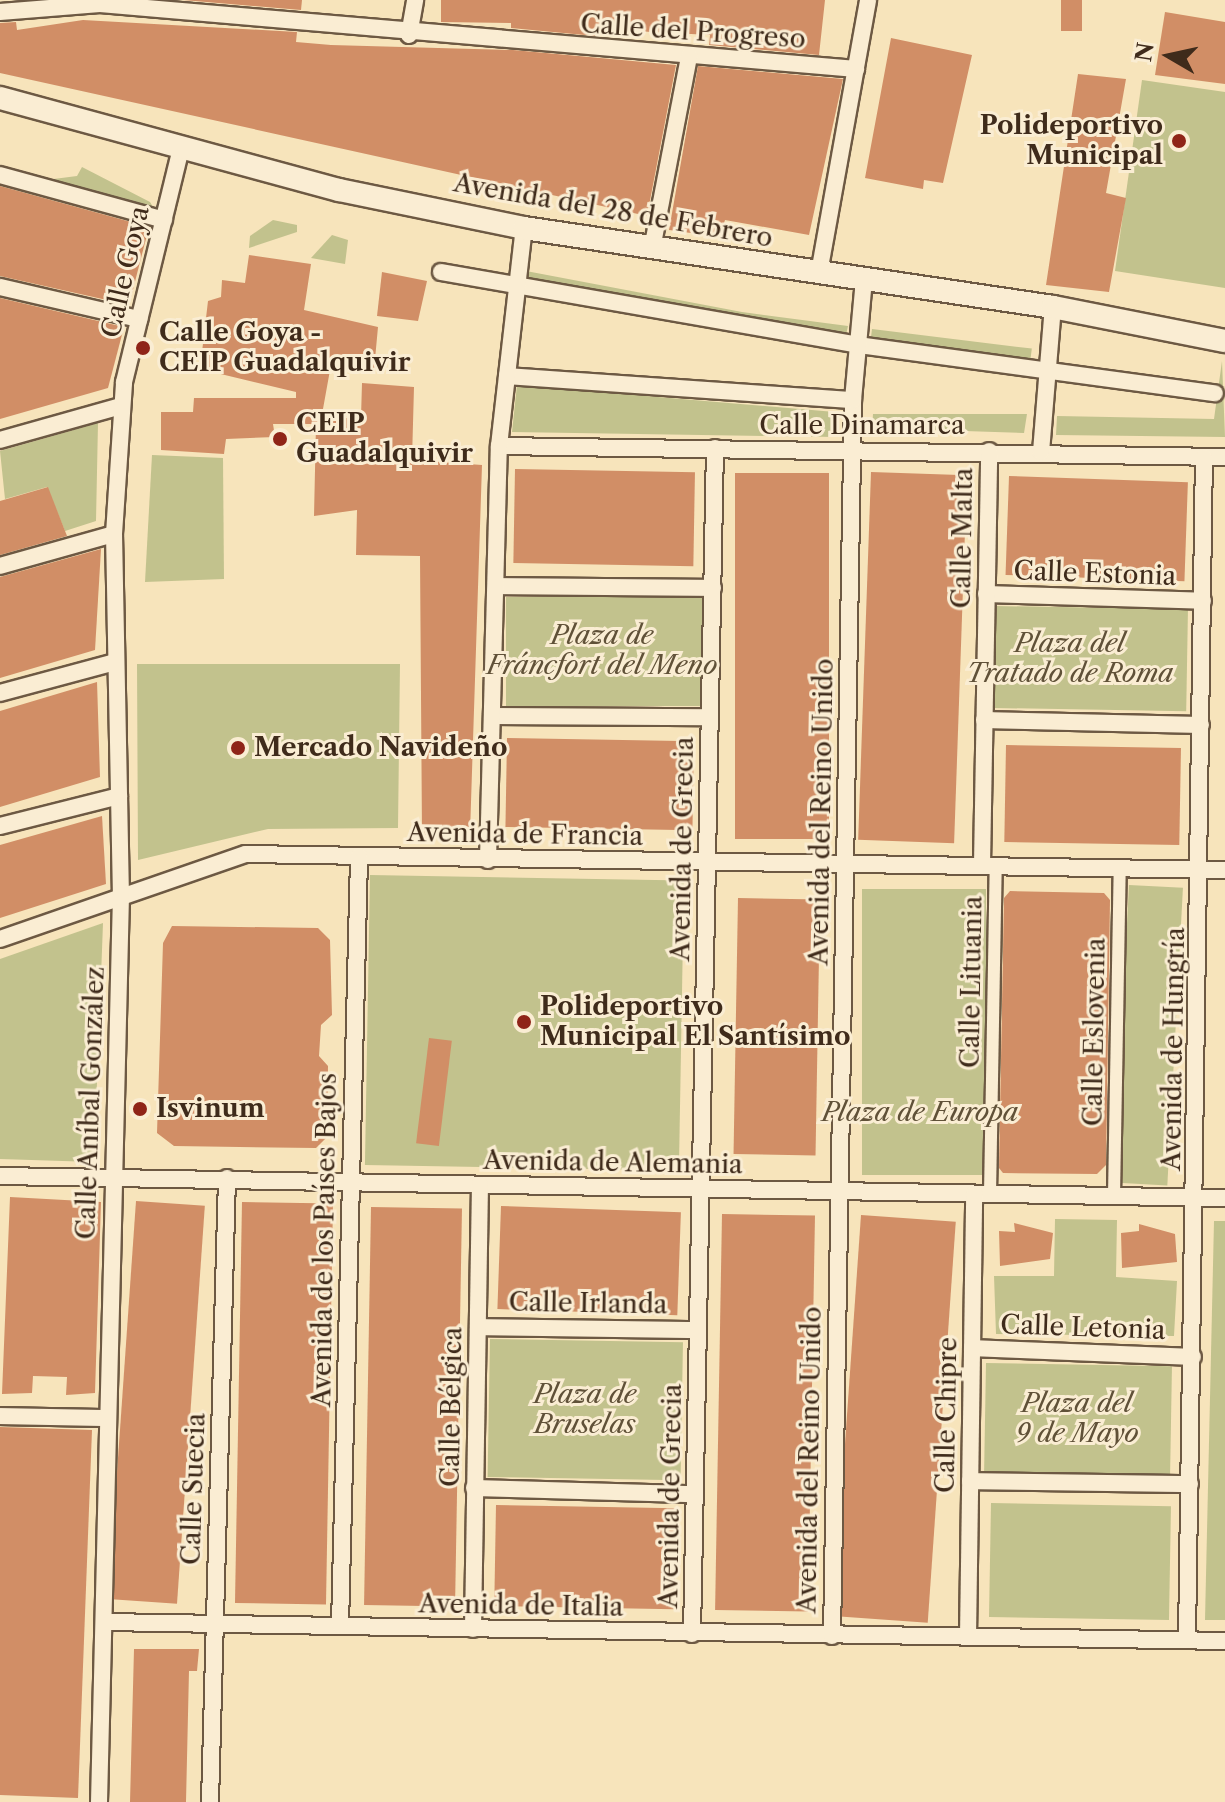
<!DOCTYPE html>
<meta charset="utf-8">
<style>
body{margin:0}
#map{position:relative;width:1225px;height:1802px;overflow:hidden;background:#f7e4bb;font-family:"Libre Caslon Text",serif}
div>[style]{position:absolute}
.green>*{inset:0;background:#c2c28d;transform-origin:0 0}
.building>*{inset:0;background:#d18e66;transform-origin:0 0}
.roads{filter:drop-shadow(2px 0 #6d5943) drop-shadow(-2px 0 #6d5943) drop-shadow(0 2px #6d5943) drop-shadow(0 -2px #6d5943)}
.pedestrian>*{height:12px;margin:-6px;padding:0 6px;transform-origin:6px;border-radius:6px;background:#faedd3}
.minor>*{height:16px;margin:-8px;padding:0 8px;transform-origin:8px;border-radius:8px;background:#faedd3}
.secondary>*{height:22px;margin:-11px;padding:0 11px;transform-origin:11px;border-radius:11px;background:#faedd3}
.dots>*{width:22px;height:22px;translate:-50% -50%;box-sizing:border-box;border:4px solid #faedd3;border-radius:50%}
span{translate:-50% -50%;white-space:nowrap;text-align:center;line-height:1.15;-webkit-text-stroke:6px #faedd3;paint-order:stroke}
.street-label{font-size:26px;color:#3f2b1b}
.poi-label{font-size:26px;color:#3f2b1b;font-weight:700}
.right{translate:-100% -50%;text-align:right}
.left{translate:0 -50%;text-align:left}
.park-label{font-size:26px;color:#605138;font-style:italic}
.north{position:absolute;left:1129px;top:16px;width:80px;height:80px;-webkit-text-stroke:6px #faedd3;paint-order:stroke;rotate:279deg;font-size:22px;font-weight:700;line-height:32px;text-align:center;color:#3f2b1b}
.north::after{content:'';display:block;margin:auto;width:28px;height:36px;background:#3f2b1b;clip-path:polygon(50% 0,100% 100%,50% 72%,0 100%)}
</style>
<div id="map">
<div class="green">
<div style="clip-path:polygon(1142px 80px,1225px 92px,1225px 288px,1115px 271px)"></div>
<div style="clip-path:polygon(82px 167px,150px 202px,153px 207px,146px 211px,38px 181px,77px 176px)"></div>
<div style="clip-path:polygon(273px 220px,297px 225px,297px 232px,249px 248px,250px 236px)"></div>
<div style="clip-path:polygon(332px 235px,348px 240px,345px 264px,311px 258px)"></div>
<div style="clip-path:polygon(526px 271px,742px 312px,848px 326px,845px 339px,525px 285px)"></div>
<div style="left:872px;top:329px;width:161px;height:13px;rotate:7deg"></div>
<div style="clip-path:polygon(1222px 361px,1225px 437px,1056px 435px,1057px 416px,1214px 419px)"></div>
<div style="clip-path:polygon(517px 385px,835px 412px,835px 437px,512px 432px)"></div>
<div style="clip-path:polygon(873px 414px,1027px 414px,1024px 433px,872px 428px)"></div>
<div style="clip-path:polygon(98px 423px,96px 521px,65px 531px,47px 487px,5px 499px,0 451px)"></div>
<div style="clip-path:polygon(152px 455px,223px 458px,224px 579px,145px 582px)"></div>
<div style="left:506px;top:597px;width:196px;height:109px"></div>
<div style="left:996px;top:606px;width:192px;height:102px;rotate:1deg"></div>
<div style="clip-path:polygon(137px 664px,400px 664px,398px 828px,268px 829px,138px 860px)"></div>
<div style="left:370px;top:875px;width:314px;height:290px;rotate:1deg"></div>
<div style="left:1129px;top:885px;width:54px;height:298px;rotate:3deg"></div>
<div style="left:862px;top:889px;width:124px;height:286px"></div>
<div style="clip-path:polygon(103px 923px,94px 1162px,0 1159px,0 959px)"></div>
<div style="clip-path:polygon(1055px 1219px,1117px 1220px,1116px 1277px,1177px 1281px,1174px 1336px,996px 1334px,994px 1276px,1054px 1276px)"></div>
<div style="clip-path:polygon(1214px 1221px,1225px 1221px,1225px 1620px,1205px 1620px)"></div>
<div style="left:490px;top:1339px;width:193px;height:138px;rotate:1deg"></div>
<div style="left:986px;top:1363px;width:186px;height:109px;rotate:1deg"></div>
<div style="left:991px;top:1503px;width:180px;height:114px;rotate:1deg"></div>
</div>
<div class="building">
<div style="clip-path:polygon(183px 0,302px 0,301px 10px)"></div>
<div style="clip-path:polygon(441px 0,825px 0,819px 55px,709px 45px,710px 35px,596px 29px,595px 36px,511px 28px,511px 23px,441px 22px)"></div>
<div style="left:1061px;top:0;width:21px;height:31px"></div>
<div style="clip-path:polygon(1165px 12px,1225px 22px,1225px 84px,1155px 75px)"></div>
<div style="clip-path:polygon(83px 20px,297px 32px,296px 42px,331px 45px,513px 50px,676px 65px,647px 216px,0 73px,0 23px,16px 22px,17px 30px)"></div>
<div style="clip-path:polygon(891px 38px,972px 55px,943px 183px,924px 180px,923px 189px,865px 178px)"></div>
<div style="clip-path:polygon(698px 66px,843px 79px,809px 235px,725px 220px,720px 237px,669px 230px)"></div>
<div style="clip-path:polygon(1078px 74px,1126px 79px,1106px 193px,1126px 198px,1109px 292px,1046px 285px)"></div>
<div style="clip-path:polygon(0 186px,149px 227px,129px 305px,0 276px)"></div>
<div style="clip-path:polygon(249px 255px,311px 264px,304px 310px,378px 327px,374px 370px,332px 359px,321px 420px,361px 417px,362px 383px,414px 387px,412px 460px,482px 465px,470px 833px,422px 835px,420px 556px,356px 555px,357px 510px,314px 516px,316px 424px,273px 424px,275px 437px,226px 439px,224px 454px,161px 450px,161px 412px,193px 412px,194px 398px,296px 398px,296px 392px,200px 369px,208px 301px,221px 297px,222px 280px,245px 283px)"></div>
<div style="clip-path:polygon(382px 272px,427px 281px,418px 321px,377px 316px)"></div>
<div style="clip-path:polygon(0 298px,124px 327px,108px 388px,0 419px)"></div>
<div style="left:515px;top:469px;width:180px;height:94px;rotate:1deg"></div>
<div style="left:871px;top:472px;width:96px;height:368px;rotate:2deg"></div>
<div style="left:735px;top:473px;width:94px;height:366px"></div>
<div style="left:1009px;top:476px;width:179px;height:99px;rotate:2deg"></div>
<div style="clip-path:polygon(48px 487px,67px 536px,0 555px,0 501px)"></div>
<div style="clip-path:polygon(101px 549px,95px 650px,0 678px,0 577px)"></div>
<div style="clip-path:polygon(97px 682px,100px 777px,0 807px,0 711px)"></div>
<div style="left:507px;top:738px;width:187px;height:89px;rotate:1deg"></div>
<div style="left:1006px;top:745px;width:175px;height:97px;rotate:1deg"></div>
<div style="clip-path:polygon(102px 816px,106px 884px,0 918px,0 845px)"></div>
<div style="clip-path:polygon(1010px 891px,1104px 893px,1110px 900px,1106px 1165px,1097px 1174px,1003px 1173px,999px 1168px,1004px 898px)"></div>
<div style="left:738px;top:898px;width:82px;height:256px;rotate:1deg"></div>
<div style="clip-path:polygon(172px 926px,318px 928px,330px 940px,332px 1015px,321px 1025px,319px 1056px,328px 1066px,327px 1137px,316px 1148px,174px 1146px,157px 1133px,163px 943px)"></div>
<div style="left:429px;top:1038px;width:23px;height:106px;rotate:7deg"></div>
<div style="clip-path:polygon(10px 1197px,101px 1202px,95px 1393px,66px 1395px,67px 1377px,33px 1376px,32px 1393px,2px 1394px)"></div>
<div style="left:136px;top:1201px;width:69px;height:399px;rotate:4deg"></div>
<div style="left:242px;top:1202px;width:91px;height:401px;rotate:1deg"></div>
<div style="left:501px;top:1206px;width:180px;height:103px;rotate:2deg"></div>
<div style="left:371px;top:1207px;width:91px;height:398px;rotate:1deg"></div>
<div style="left:722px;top:1214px;width:93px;height:396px;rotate:1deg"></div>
<div style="left:861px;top:1215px;width:95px;height:402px;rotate:4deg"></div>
<div style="clip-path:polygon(1014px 1223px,1053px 1233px,1050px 1259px,1000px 1266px,999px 1231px,1015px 1232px)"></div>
<div style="clip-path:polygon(1139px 1224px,1175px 1234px,1177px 1262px,1122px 1268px,1121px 1233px,1139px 1231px)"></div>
<div style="clip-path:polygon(0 1427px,92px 1430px,78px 1798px,0 1795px)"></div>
<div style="left:496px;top:1505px;width:180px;height:101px;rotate:1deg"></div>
<div style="clip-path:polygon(134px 1649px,199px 1649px,197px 1671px,189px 1671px,186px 1802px,130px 1802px)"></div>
</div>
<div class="roads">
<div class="pedestrian">
<div style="left:990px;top:1194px;width:328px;rotate:-89deg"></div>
<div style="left:1114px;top:1196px;width:328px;rotate:-89deg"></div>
</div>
<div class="minor">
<div style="left:0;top:12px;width:100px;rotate:-4.6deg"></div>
<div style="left:100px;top:4px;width:759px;rotate:4.91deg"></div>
<div style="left:409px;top:35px;width:36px;rotate:-80deg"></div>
<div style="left:0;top:175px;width:170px;rotate:15.3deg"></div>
<div style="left:652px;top:249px;width:197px;rotate:-79.1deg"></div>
<div style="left:441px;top:272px;width:423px;rotate:9.9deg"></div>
<div style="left:858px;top:345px;width:360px;rotate:7.7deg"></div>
<div style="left:819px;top:273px;width:277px;rotate:-79.8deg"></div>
<div style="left:0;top:287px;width:143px;rotate:13deg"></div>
<div style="left:507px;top:376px;width:347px;rotate:4deg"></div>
<div style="left:0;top:440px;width:126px;rotate:-15.7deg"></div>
<div style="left:499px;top:446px;width:726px;rotate:0.87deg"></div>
<div style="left:1041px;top:452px;width:145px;rotate:-85.3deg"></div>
<div style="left:0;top:566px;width:118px;rotate:-15.7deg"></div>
<div style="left:496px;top:586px;width:217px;rotate:0.5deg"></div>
<div style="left:986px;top:594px;width:217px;rotate:1.8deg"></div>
<div style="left:0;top:693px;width:119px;rotate:-15.1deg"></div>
<div style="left:492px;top:716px;width:218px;rotate:0.3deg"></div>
<div style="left:984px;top:720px;width:217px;rotate:1.3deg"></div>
<div style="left:0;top:826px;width:123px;rotate:-14.1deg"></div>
<div style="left:488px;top:860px;width:414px;rotate:-88.5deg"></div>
<div style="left:499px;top:446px;width:219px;rotate:-83.5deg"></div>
<div style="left:982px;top:865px;width:414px;rotate:-89deg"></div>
<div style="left:0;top:939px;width:260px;rotate:-19.1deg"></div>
<div style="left:246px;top:854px;width:979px;rotate:0.94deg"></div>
<div style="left:0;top:1176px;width:1225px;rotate:1.03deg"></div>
<div style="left:478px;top:1327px;width:220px;rotate:0.8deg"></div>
<div style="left:972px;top:1348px;width:221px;rotate:2.3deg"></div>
<div style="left:0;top:1416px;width:107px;rotate:1.1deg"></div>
<div style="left:970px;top:1481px;width:220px;rotate:0.8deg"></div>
<div style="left:474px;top:1488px;width:221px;rotate:1.6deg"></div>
<div style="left:104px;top:1622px;width:1121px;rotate:0.97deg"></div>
<div style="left:340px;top:1625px;width:769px;rotate:-88.58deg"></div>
<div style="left:473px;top:1629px;width:444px;rotate:-89.1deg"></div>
<div style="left:692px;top:1634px;width:1186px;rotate:-88.89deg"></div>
<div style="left:832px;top:1636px;width:1236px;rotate:-89.03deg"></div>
<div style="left:853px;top:400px;width:122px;rotate:-84.8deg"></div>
<div style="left:968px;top:1637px;width:443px;rotate:-89.2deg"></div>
<div style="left:1187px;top:1640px;width:1183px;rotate:-89.18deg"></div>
<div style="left:99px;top:1802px;width:904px;rotate:-88.61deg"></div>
<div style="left:121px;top:898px;width:364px;rotate:-91.1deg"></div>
<div style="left:114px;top:534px;width:152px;rotate:-86.2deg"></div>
<div style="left:124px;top:382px;width:240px;rotate:-76.3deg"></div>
<div style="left:210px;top:1802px;width:624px;rotate:-88.44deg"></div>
</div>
<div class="secondary">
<div style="left:0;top:98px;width:351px;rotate:15.2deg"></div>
<div style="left:339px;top:190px;width:189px;rotate:11.6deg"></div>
<div style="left:524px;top:228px;width:535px;rotate:8.49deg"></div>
<div style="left:1053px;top:307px;width:175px;rotate:11.2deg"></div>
</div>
</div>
<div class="dots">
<div style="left:1179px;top:141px;background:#8f2418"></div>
<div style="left:143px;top:348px;background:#8f2418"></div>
<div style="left:280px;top:439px;background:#8f2418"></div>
<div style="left:238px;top:748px;background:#8f2418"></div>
<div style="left:524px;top:1022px;background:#8f2418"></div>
<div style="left:140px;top:1109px;background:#8f2418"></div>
</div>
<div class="street-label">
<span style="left:693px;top:32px;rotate:4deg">Calle del Progreso</span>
<span style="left:613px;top:211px;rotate:10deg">Avenida del 28 de Febrero</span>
<span style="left:126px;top:272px;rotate:-77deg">Calle Goya</span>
<span style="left:862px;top:426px">Calle Dinamarca</span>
<span style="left:963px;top:538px;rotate:-89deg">Calle Malta</span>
<span style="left:1095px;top:574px;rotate:2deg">Calle Estonia</span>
<span style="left:822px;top:812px;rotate:-89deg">Avenida del Reino Unido</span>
<span style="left:525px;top:835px;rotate:1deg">Avenida de Francia</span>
<span style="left:683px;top:849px;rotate:-89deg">Avenida de Grecia</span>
<span style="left:972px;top:982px;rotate:-89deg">Calle Lituania</span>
<span style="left:1095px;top:1032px;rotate:-89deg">Calle Eslovenia</span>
<span style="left:1174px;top:1049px;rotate:-89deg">Avenida de Hungría</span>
<span style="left:91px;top:1103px;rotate:-88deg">Calle Aníbal González</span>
<span style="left:613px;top:1163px;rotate:1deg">Avenida de Alemania</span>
<span style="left:325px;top:1240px;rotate:-89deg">Avenida de los Países Bajos</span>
<span style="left:588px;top:1304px;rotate:1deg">Calle Irlanda</span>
<span style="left:1083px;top:1328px;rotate:2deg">Calle Letonia</span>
<span style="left:452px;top:1407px;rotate:-89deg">Calle Bélgica</span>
<span style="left:947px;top:1415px;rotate:-89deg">Calle Chipre</span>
<span style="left:810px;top:1460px;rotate:-89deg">Avenida del Reino Unido</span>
<span style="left:194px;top:1489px;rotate:-88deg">Calle Suecia</span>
<span style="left:671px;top:1496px;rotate:-89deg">Avenida de Grecia</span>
<span style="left:521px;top:1606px;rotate:1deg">Avenida de Italia</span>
</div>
<div class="poi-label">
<span class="right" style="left:1163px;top:141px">Polideportivo<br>Municipal</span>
<span class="left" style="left:159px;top:348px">Calle Goya -<br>CEIP Guadalquivir</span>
<span class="left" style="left:296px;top:439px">CEIP<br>Guadalquivir</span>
<span class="left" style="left:254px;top:748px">Mercado Navideño</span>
<span class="left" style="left:540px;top:1022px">Polideportivo<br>Municipal El Santísimo</span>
<span class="left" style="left:156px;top:1109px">Isvinum</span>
</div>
<div class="park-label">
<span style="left:602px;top:651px">Plaza de<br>Fráncfort del Meno</span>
<span style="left:1070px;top:659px">Plaza del<br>Tratado de Roma</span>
<span style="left:920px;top:1113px">Plaza de Europa</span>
<span style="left:585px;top:1410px">Plaza de<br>Bruselas</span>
<span style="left:1077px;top:1419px">Plaza del<br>9 de Mayo</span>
</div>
<div class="north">N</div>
</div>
